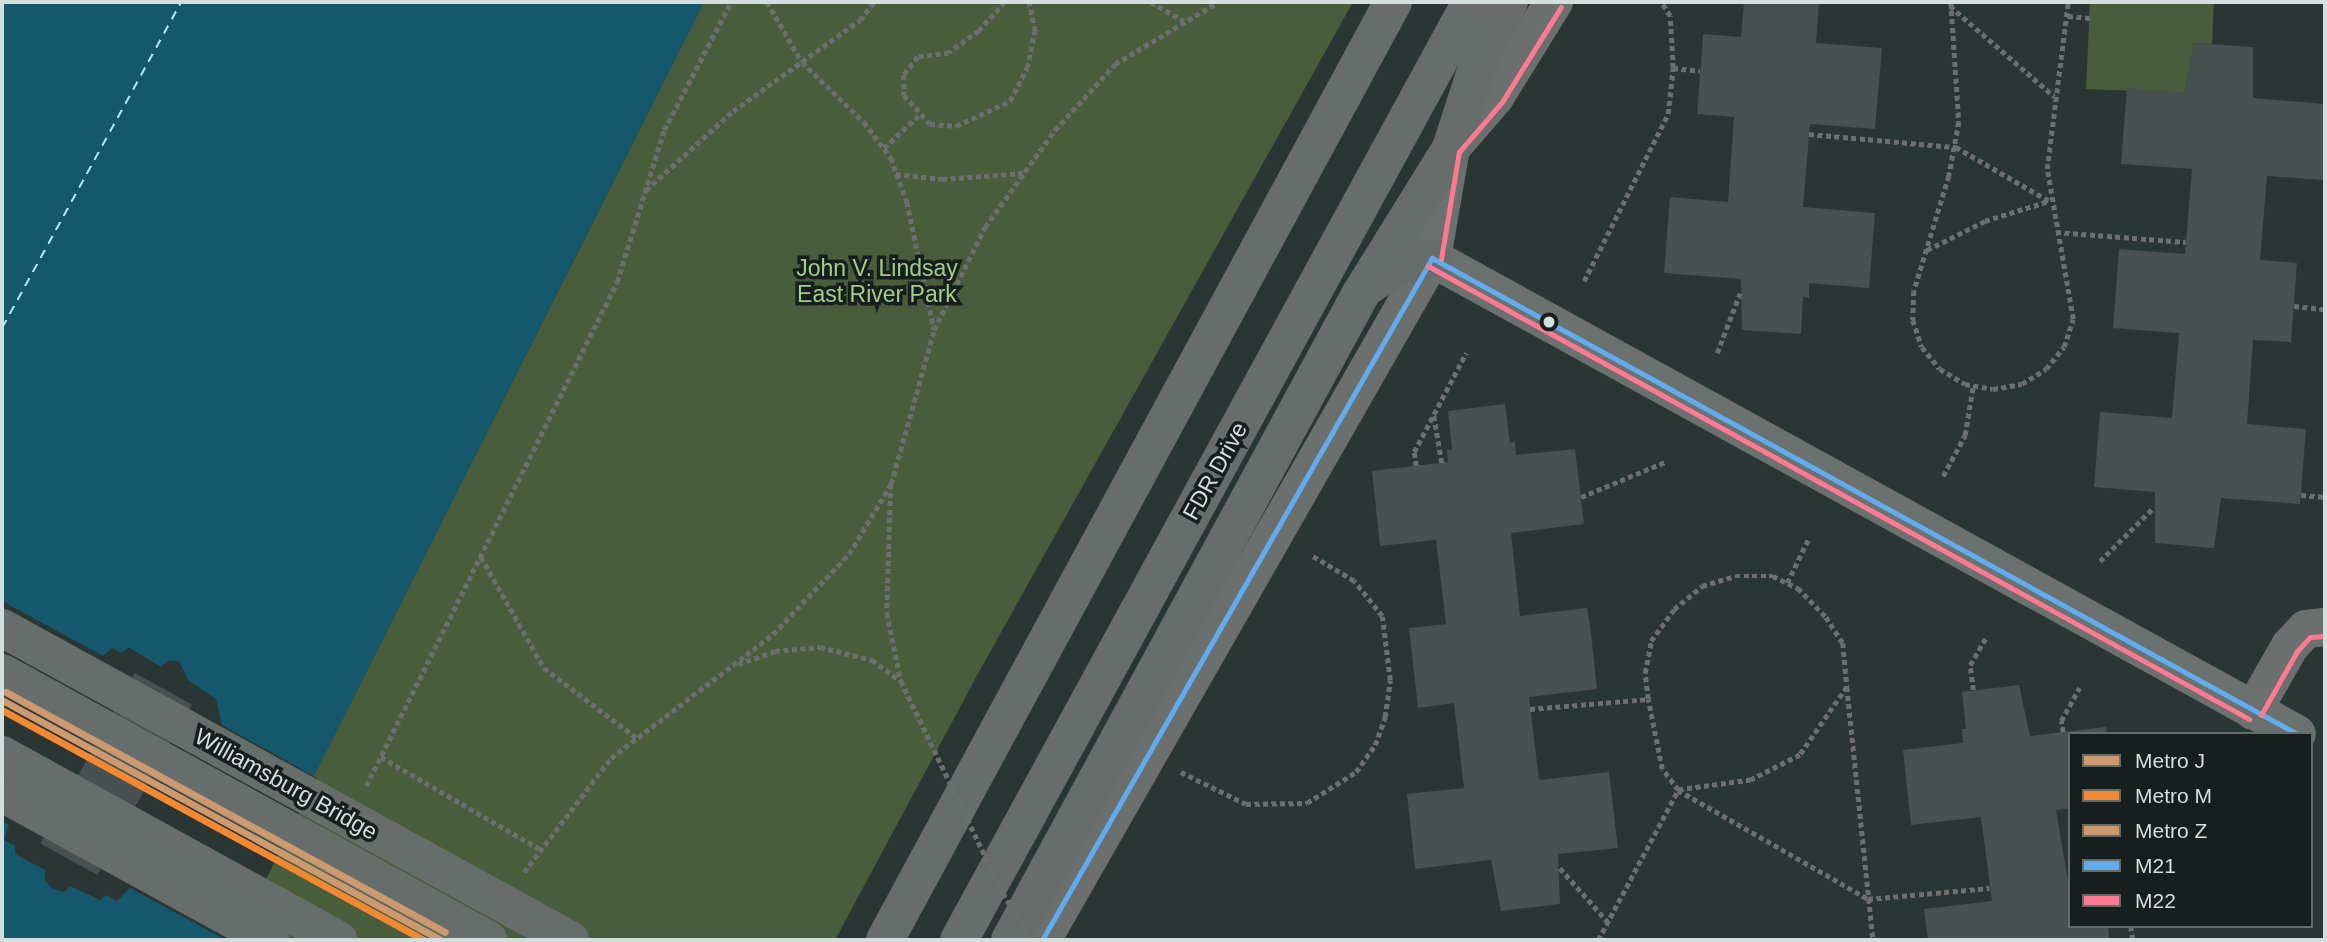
<!DOCTYPE html>
<style>
body{margin:0}
#map{position:relative;width:2327px;height:942px;overflow:hidden;background:#2a3633;font-family:Arial,sans-serif}
div>[style]{position:absolute}
.green>*{inset:0;background:#475d3c}
.water>*{inset:0;background:#15586b}
.pier>*{inset:0;background:#2a3633}
.ferry>*{height:2px;margin-top:-1px;transform-origin:0;background:repeating-linear-gradient(90deg,#b1e8fc 0 9px,transparent 0 16px)}
.building>*{inset:0;background:#475150;transform-origin:0 0}
.path>*{height:4.5px;margin-top:-2.25px;transform-origin:0;background:repeating-linear-gradient(90deg,#6b706e 0 5px,transparent 0 8.5px)}
.minor>*{height:38px;margin:-19px;padding:0 19px;transform-origin:19px;border-radius:19px;background:#6b706e}
.major>*{height:38px;margin:-19px;padding:0 19px;transform-origin:19px;border-radius:19px;background:#6a716e}
.highway>*{height:38px;margin:-19px;padding:0 19px;transform-origin:19px;border-radius:19px;background:#666d6a}
.path-bridge>*{height:4.5px;margin-top:-2.25px;transform-origin:0;background:repeating-linear-gradient(90deg,#6b706e 0 5px,transparent 0 8.5px)}
.highway-bridge>*{height:38px;margin:-19px;padding:0 19px;transform-origin:19px;border-radius:19px;background:#666d6a}
.bus-1>*{height:5px;margin:-2.5px;padding:0 2.5px;transform-origin:2.5px;border-radius:2.5px;background:#60acee}
.bus-2>*{height:5px;margin:-2.5px;padding:0 2.5px;transform-origin:2.5px;border-radius:2.5px;background:#fe7a93}
.metro-1>*{height:7px;margin:-3.5px;padding:0 3.5px;transform-origin:3.5px;border-radius:3.5px;background:#cd996f}
.metro-2>*{height:7px;margin:-3.5px;padding:0 3.5px;transform-origin:3.5px;border-radius:3.5px;background:#f38833}
.metro-3>*{height:7px;margin:-3.5px;padding:0 3.5px;transform-origin:3.5px;border-radius:3.5px;background:#cd996f}
.dots>*{width:19px;height:19px;translate:-50% -50%;box-sizing:border-box;border:4px solid #161f1d;border-radius:50%}
span{translate:-50% -50%;white-space:nowrap;text-align:center;line-height:1.15;-webkit-text-stroke:7px #161f1d;paint-order:stroke}
.park-label{font-size:23px;color:#a3cd88}
.street-label{font-size:23px;color:#d3dfdc}
.frame{position:absolute;inset:0;border:4px solid #d3dfdc;pointer-events:none}
.legend{position:absolute;left:2068px;top:732px;width:245px;height:196px;box-sizing:border-box;background:#161f1d;border:2px solid #626c69;margin:0;padding:9px 12px;list-style:none;font-size:21px;color:#d3dfdc}
.legend li{display:flex;align-items:center;gap:14px;height:35px}
.legend b{width:35px;border:2px solid #626c69}
</style>
<div id="map">
<div class="green">
<div style="clip-path:polygon(704px 2px,1353px 2px,980px 670px,835px 940px,231px 940px)"></div>
<div style="clip-path:polygon(2090px 2px,2214px 2px,2212px 44px,2194px 43px,2185px 93px,2086px 89px)"></div>
</div>
<div class="water">
<div style="clip-path:polygon(2px 2px,704px 2px,231px 940px,2px 940px)"></div>
</div>
<div class="pier">
<div style="clip-path:polygon(2px 601px,103px 656px,112px 648px,122px 653px,128px 647px,161px 667px,168px 661px,179px 661px,188px 680px,216px 699px,222px 725px,317px 778px,235px 940px,226px 940px,130px 888px,117px 901px,106px 895px,100px 900px,70px 886px,65px 892px,53px 889px,45px 881px,45px 870px,15px 854px,15px 846px,4px 840px,9px 825px,2px 821px)"></div>
</div>
<div class="ferry">
<div style="left:2px;top:328px;width:372px;rotate:-61.2deg"></div>
</div>
<div class="building">
<div style="clip-path:polygon(1744px 2px,1819px 2px,1816px 43px,1882px 48px,1875px 129px,1810px 124px,1803px 207px,1875px 213px,1869px 288px,1809px 283px,1809px 298px,1803px 297px,1801px 334px,1742px 330px,1741px 279px,1664px 273px,1670px 197px,1728px 202px,1734px 117px,1697px 114px,1702px 51px,1703px 34px,1741px 37px)"></div>
<div style="clip-path:polygon(2194px 43px,2253px 47px,2253px 98px,2325px 104px,2324px 180px,2267px 176px,2260px 260px,2297px 263px,2291px 342px,2253px 340px,2247px 424px,2306px 429px,2300px 504px,2221px 498px,2214px 548px,2155px 543px,2155px 492px,2094px 487px,2100px 412px,2172px 418px,2179px 333px,2113px 328px,2119px 249px,2185px 254px,2192px 169px,2121px 164px,2127px 88px,2185px 93px)"></div>
<div style="clip-path:polygon(1505px 404px,1510px 443px,1515px 442px,1516px 455px,1575px 449px,1584px 524px,1511px 533px,1520px 616px,1587px 608px,1590px 625px,1597px 689px,1529px 697px,1539px 780px,1609px 772px,1618px 848px,1558px 854px,1560px 904px,1501px 911px,1491px 860px,1415px 869px,1407px 794px,1464px 788px,1454px 703px,1418px 708px,1409px 628px,1446px 624px,1436px 540px,1380px 546px,1372px 471px,1448px 462px,1447px 450px,1452px 450px,1448px 411px)"></div>
<div style="left:135px;top:673px;width:65px;height:195px;rotate:29deg"></div>
<div style="clip-path:polygon(2019px 685px,2030px 736px,2106px 727px,2107px 734px,2070px 734px,2070px 808px,2056px 810px,2070px 893px,2070px 926px,2108px 926px,2109px 940px,1928px 940px,1924px 909px,1992px 901px,1981px 817px,1911px 825px,1903px 750px,1963px 743px,1962px 729px,1966px 729px,1962px 692px)"></div>
</div>
<div class="path">
<div style="left:767px;top:2px;width:69px;rotate:59.7deg"></div>
<div style="left:802px;top:62px;width:86px;rotate:44.1deg"></div>
<div style="left:864px;top:122px;width:45px;rotate:53.1deg"></div>
<div style="left:891px;top:158px;width:47px;rotate:70deg"></div>
<div style="left:907px;top:202px;width:130px;rotate:78deg"></div>
<div style="left:1005px;top:2px;width:39px;rotate:132deg"></div>
<div style="left:979px;top:31px;width:37px;rotate:144deg"></div>
<div style="left:949px;top:53px;width:31px;rotate:173deg"></div>
<div style="left:918px;top:57px;width:23px;rotate:128deg"></div>
<div style="left:904px;top:75px;width:20px;rotate:90deg"></div>
<div style="left:904px;top:95px;width:39px;rotate:48deg"></div>
<div style="left:930px;top:124px;width:26px;rotate:4deg"></div>
<div style="left:956px;top:126px;width:60px;rotate:-24.8deg"></div>
<div style="left:1010px;top:101px;width:37px;rotate:-63deg"></div>
<div style="left:1027px;top:68px;width:38px;rotate:-78deg"></div>
<div style="left:1035px;top:31px;width:30px;rotate:-102deg"></div>
<div style="left:1151px;top:2px;width:38px;rotate:30deg"></div>
<div style="left:1951px;top:2px;width:120px;rotate:86.2deg"></div>
<div style="left:1959px;top:122px;width:55px;rotate:100.5deg"></div>
<div style="left:1949px;top:176px;width:120px;rotate:106.9deg"></div>
<div style="left:1914px;top:291px;width:29px;rotate:92deg"></div>
<div style="left:1913px;top:320px;width:28px;rotate:72deg"></div>
<div style="left:1922px;top:347px;width:28px;rotate:51deg"></div>
<div style="left:1940px;top:369px;width:29px;rotate:31deg"></div>
<div style="left:1965px;top:384px;width:28px;rotate:10deg"></div>
<div style="left:1993px;top:389px;width:29px;rotate:-10deg"></div>
<div style="left:2022px;top:384px;width:28px;rotate:-32deg"></div>
<div style="left:2046px;top:369px;width:28px;rotate:-51deg"></div>
<div style="left:2064px;top:347px;width:29px;rotate:-72deg"></div>
<div style="left:2073px;top:319px;width:152px;rotate:-99.8deg"></div>
<div style="left:2047px;top:169px;width:168px;rotate:-82.8deg"></div>
<div style="left:1950px;top:6px;width:138px;rotate:40.9deg"></div>
<div style="left:2068px;top:16px;width:22px;rotate:5deg"></div>
<div style="left:1673px;top:68px;width:27px;rotate:6deg"></div>
<div style="left:1809px;top:134px;width:148px;rotate:5.1deg"></div>
<div style="left:1956px;top:147px;width:108px;rotate:30.1deg"></div>
<div style="left:884px;top:148px;width:47px;rotate:-43.3deg"></div>
<div style="left:896px;top:174px;width:46px;rotate:6.2deg"></div>
<div style="left:942px;top:179px;width:81px;rotate:-4.2deg"></div>
<div style="left:646px;top:190px;width:118px;rotate:-42.2deg"></div>
<div style="left:733px;top:111px;width:156px;rotate:-35.6deg"></div>
<div style="left:860px;top:20px;width:23px;rotate:-52deg"></div>
<div style="left:2056px;top:232px;width:130px;rotate:4.4deg"></div>
<div style="left:1927px;top:250px;width:65px;rotate:-26.6deg"></div>
<div style="left:1985px;top:221px;width:67px;rotate:-17.4deg"></div>
<div style="left:1584px;top:281px;width:187px;rotate:-63.3deg"></div>
<div style="left:1668px;top:114px;width:46px;rotate:-83.8deg"></div>
<div style="left:1673px;top:68px;width:52px;rotate:-93.3deg"></div>
<div style="left:1670px;top:16px;width:17px;rotate:-123deg"></div>
<div style="left:2294px;top:306px;width:31px;rotate:6deg"></div>
<div style="left:1717px;top:353px;width:64px;rotate:-69deg"></div>
<div style="left:1434px;top:416px;width:48px;rotate:80.3deg"></div>
<div style="left:1416px;top:466px;width:14px;rotate:-98deg"></div>
<div style="left:1414px;top:452px;width:112px;rotate:-62.3deg"></div>
<div style="left:1943px;top:476px;width:47px;rotate:-61.8deg"></div>
<div style="left:1965px;top:435px;width:50px;rotate:-80.7deg"></div>
<div style="left:891px;top:484px;width:129px;rotate:91.8deg"></div>
<div style="left:887px;top:613px;width:69px;rotate:78.4deg"></div>
<div style="left:2301px;top:495px;width:24px;rotate:5deg"></div>
<div style="left:1581px;top:497px;width:91px;rotate:-22.6deg"></div>
<div style="left:481px;top:557px;width:128px;rotate:60.4deg"></div>
<div style="left:544px;top:668px;width:116px;rotate:37deg"></div>
<div style="left:2100px;top:561px;width:76px;rotate:-45deg"></div>
<div style="left:1735px;top:576px;width:38px"></div>
<div style="left:1773px;top:576px;width:28px;rotate:26deg"></div>
<div style="left:1798px;top:588px;width:40px;rotate:46deg"></div>
<div style="left:1826px;top:617px;width:31px;rotate:57deg"></div>
<div style="left:1843px;top:643px;width:44px;rotate:84.8deg"></div>
<div style="left:1847px;top:687px;width:83px;rotate:124.7deg"></div>
<div style="left:1800px;top:755px;width:55px;rotate:153deg"></div>
<div style="left:1751px;top:780px;width:74px;rotate:172.2deg"></div>
<div style="left:1678px;top:790px;width:26px;rotate:-127deg"></div>
<div style="left:1662px;top:769px;width:71px;rotate:-101.3deg"></div>
<div style="left:1648px;top:699px;width:26px;rotate:-97deg"></div>
<div style="left:1645px;top:673px;width:33px;rotate:-79deg"></div>
<div style="left:1651px;top:641px;width:39px;rotate:-54deg"></div>
<div style="left:1674px;top:609px;width:36px;rotate:-39deg"></div>
<div style="left:1702px;top:586px;width:34px;rotate:-17deg"></div>
<div style="left:1787px;top:583px;width:48px;rotate:-64deg"></div>
<div style="left:738px;top:664px;width:39px;rotate:-19deg"></div>
<div style="left:775px;top:651px;width:45px;rotate:-5.1deg"></div>
<div style="left:820px;top:647px;width:54px;rotate:14deg"></div>
<div style="left:872px;top:660px;width:36px;rotate:36deg"></div>
<div style="left:1847px;top:687px;width:254px;rotate:84.1deg"></div>
<div style="left:1973px;top:690px;width:25px;rotate:-97deg"></div>
<div style="left:1970px;top:665px;width:32px;rotate:-60deg"></div>
<div style="left:1530px;top:709px;width:118px;rotate:-4.8deg"></div>
<div style="left:2063px;top:732px;width:11px;rotate:-100deg"></div>
<div style="left:2061px;top:721px;width:38px;rotate:-61deg"></div>
<div style="left:381px;top:757px;width:184px;rotate:30.1deg"></div>
<div style="left:1181px;top:772px;width:72px;rotate:26.2deg"></div>
<div style="left:1246px;top:804px;width:61px;rotate:-0.9deg"></div>
<div style="left:1307px;top:803px;width:58px;rotate:-32.3deg"></div>
<div style="left:1356px;top:772px;width:33px;rotate:-55deg"></div>
<div style="left:1375px;top:745px;width:30px;rotate:-70deg"></div>
<div style="left:1385px;top:717px;width:37px;rotate:-82deg"></div>
<div style="left:1390px;top:680px;width:64px;rotate:-97.1deg"></div>
<div style="left:1382px;top:616px;width:45px;rotate:-128.7deg"></div>
<div style="left:1354px;top:581px;width:49px;rotate:-149.2deg"></div>
<div style="left:366px;top:786px;width:563px;rotate:-63.53deg"></div>
<div style="left:617px;top:282px;width:159px;rotate:-72.8deg"></div>
<div style="left:664px;top:130px;width:144px;rotate:-62.4deg"></div>
<div style="left:1560px;top:868px;width:72px;rotate:48.4deg"></div>
<div style="left:524px;top:872px;width:143px;rotate:-52.7deg"></div>
<div style="left:611px;top:758px;width:204px;rotate:-37.4deg"></div>
<div style="left:773px;top:634px;width:110px;rotate:-46.5deg"></div>
<div style="left:849px;top:554px;width:82px;rotate:-59deg"></div>
<div style="left:891px;top:484px;width:160px;rotate:-74.4deg"></div>
<div style="left:934px;top:330px;width:115px;rotate:-63.7deg"></div>
<div style="left:985px;top:227px;width:120px;rotate:-54.2deg"></div>
<div style="left:1055px;top:130px;width:89px;rotate:-47.7deg"></div>
<div style="left:1115px;top:64px;width:120px;rotate:-31deg"></div>
<div style="left:2131px;top:926px;width:14px;rotate:82deg"></div>
<div style="left:1598px;top:940px;width:170px;rotate:-61.9deg"></div>
<div style="left:1678px;top:790px;width:219px;rotate:29.8deg"></div>
<div style="left:1868px;top:899px;width:122px;rotate:-5.2deg"></div>
</div>
<div class="minor">
<div style="left:1451px;top:148px;width:67px;rotate:-49.2deg"></div>
<div style="left:1495px;top:97px;width:112px;rotate:-58.2deg"></div>
<div style="left:2253px;top:711px;width:75px;rotate:-60.4deg"></div>
<div style="left:2290px;top:646px;width:23px;rotate:-47deg"></div>
<div style="left:2306px;top:629px;width:19px;rotate:-6deg"></div>
<div style="left:1042px;top:940px;width:786px;rotate:-60.24deg"></div>
</div>
<div class="major">
<div style="left:1451px;top:148px;width:112px;rotate:99.8deg"></div>
<div style="left:1432px;top:258px;width:987px;rotate:28.82deg"></div>
</div>
<div class="highway">
<div style="left:1368px;top:286px;width:37px;rotate:-34deg"></div>
<div style="left:1399px;top:265px;width:34px;rotate:-12deg"></div>
<div style="left:2px;top:793px;width:306px;rotate:28.7deg"></div>
<div style="left:885px;top:940px;width:1067px;rotate:-61.56deg"></div>
<div style="left:959px;top:940px;width:1069px;rotate:-61.37deg"></div>
<div style="left:1010px;top:940px;width:734px;rotate:-61.51deg"></div>
<div style="left:1360px;top:295px;width:173px;rotate:-58.2deg"></div>
<div style="left:1451px;top:148px;width:98px;rotate:-72.1deg"></div>
<div style="left:1481px;top:55px;width:60px;rotate:-62.2deg"></div>
</div>
<div class="path-bridge">
<div style="left:901px;top:681px;width:235px;rotate:64.3deg"></div>
<div style="left:1003px;top:893px;width:55px;rotate:59.2deg"></div>
</div>
<div class="highway-bridge">
<div style="left:2px;top:628px;width:648px;rotate:28.78deg"></div>
<div style="left:2px;top:673px;width:555px;rotate:28.78deg"></div>
<div style="left:2px;top:755px;width:384px;rotate:28.8deg"></div>
</div>
<div class="bus-1">
<div style="left:1432px;top:258px;width:987px;rotate:28.82deg"></div>
<div style="left:1042px;top:940px;width:786px;rotate:-60.24deg"></div>
</div>
<div class="bus-2">
<div style="left:1441px;top:259px;width:109px;rotate:-80.5deg"></div>
<div style="left:1459px;top:152px;width:66px;rotate:-49.3deg"></div>
<div style="left:1502px;top:102px;width:112px;rotate:-58.2deg"></div>
<div style="left:1428px;top:266px;width:938px;rotate:28.89deg"></div>
<div style="left:2261px;top:715px;width:73px;rotate:-60.6deg"></div>
<div style="left:2297px;top:651px;width:19px;rotate:-47deg"></div>
<div style="left:2310px;top:637px;width:15px;rotate:-4deg"></div>
</div>
<div class="metro-1">
<div style="left:2px;top:700px;width:500px;rotate:28.67deg"></div>
</div>
<div class="metro-2">
<div style="left:2px;top:710px;width:480px;rotate:28.6deg"></div>
</div>
<div class="metro-3">
<div style="left:6px;top:692px;width:500px;rotate:28.67deg"></div>
</div>
<div class="dots">
<div style="left:1549px;top:322px;background:#d3dfdc"></div>
</div>
<div class="park-label">
<span style="left:877px;top:281px">John V. Lindsay<br>East River Park</span>
</div>
<div class="street-label">
<span style="left:1215px;top:471px;rotate:-61deg">FDR Drive</span>
<span style="left:286px;top:784px;rotate:29deg">Williamsburg Bridge</span>
</div>
<div class="frame"></div>
<ul class="legend">
<li><b style="height:9px;background:#cd996f"></b>Metro J</li>
<li><b style="height:9px;background:#f38833"></b>Metro M</li>
<li><b style="height:9px;background:#cd996f"></b>Metro Z</li>
<li><b style="height:9px;background:#60acee"></b>M21</li>
<li><b style="height:9px;background:#fe7a93"></b>M22</li>
</ul>
</div>
